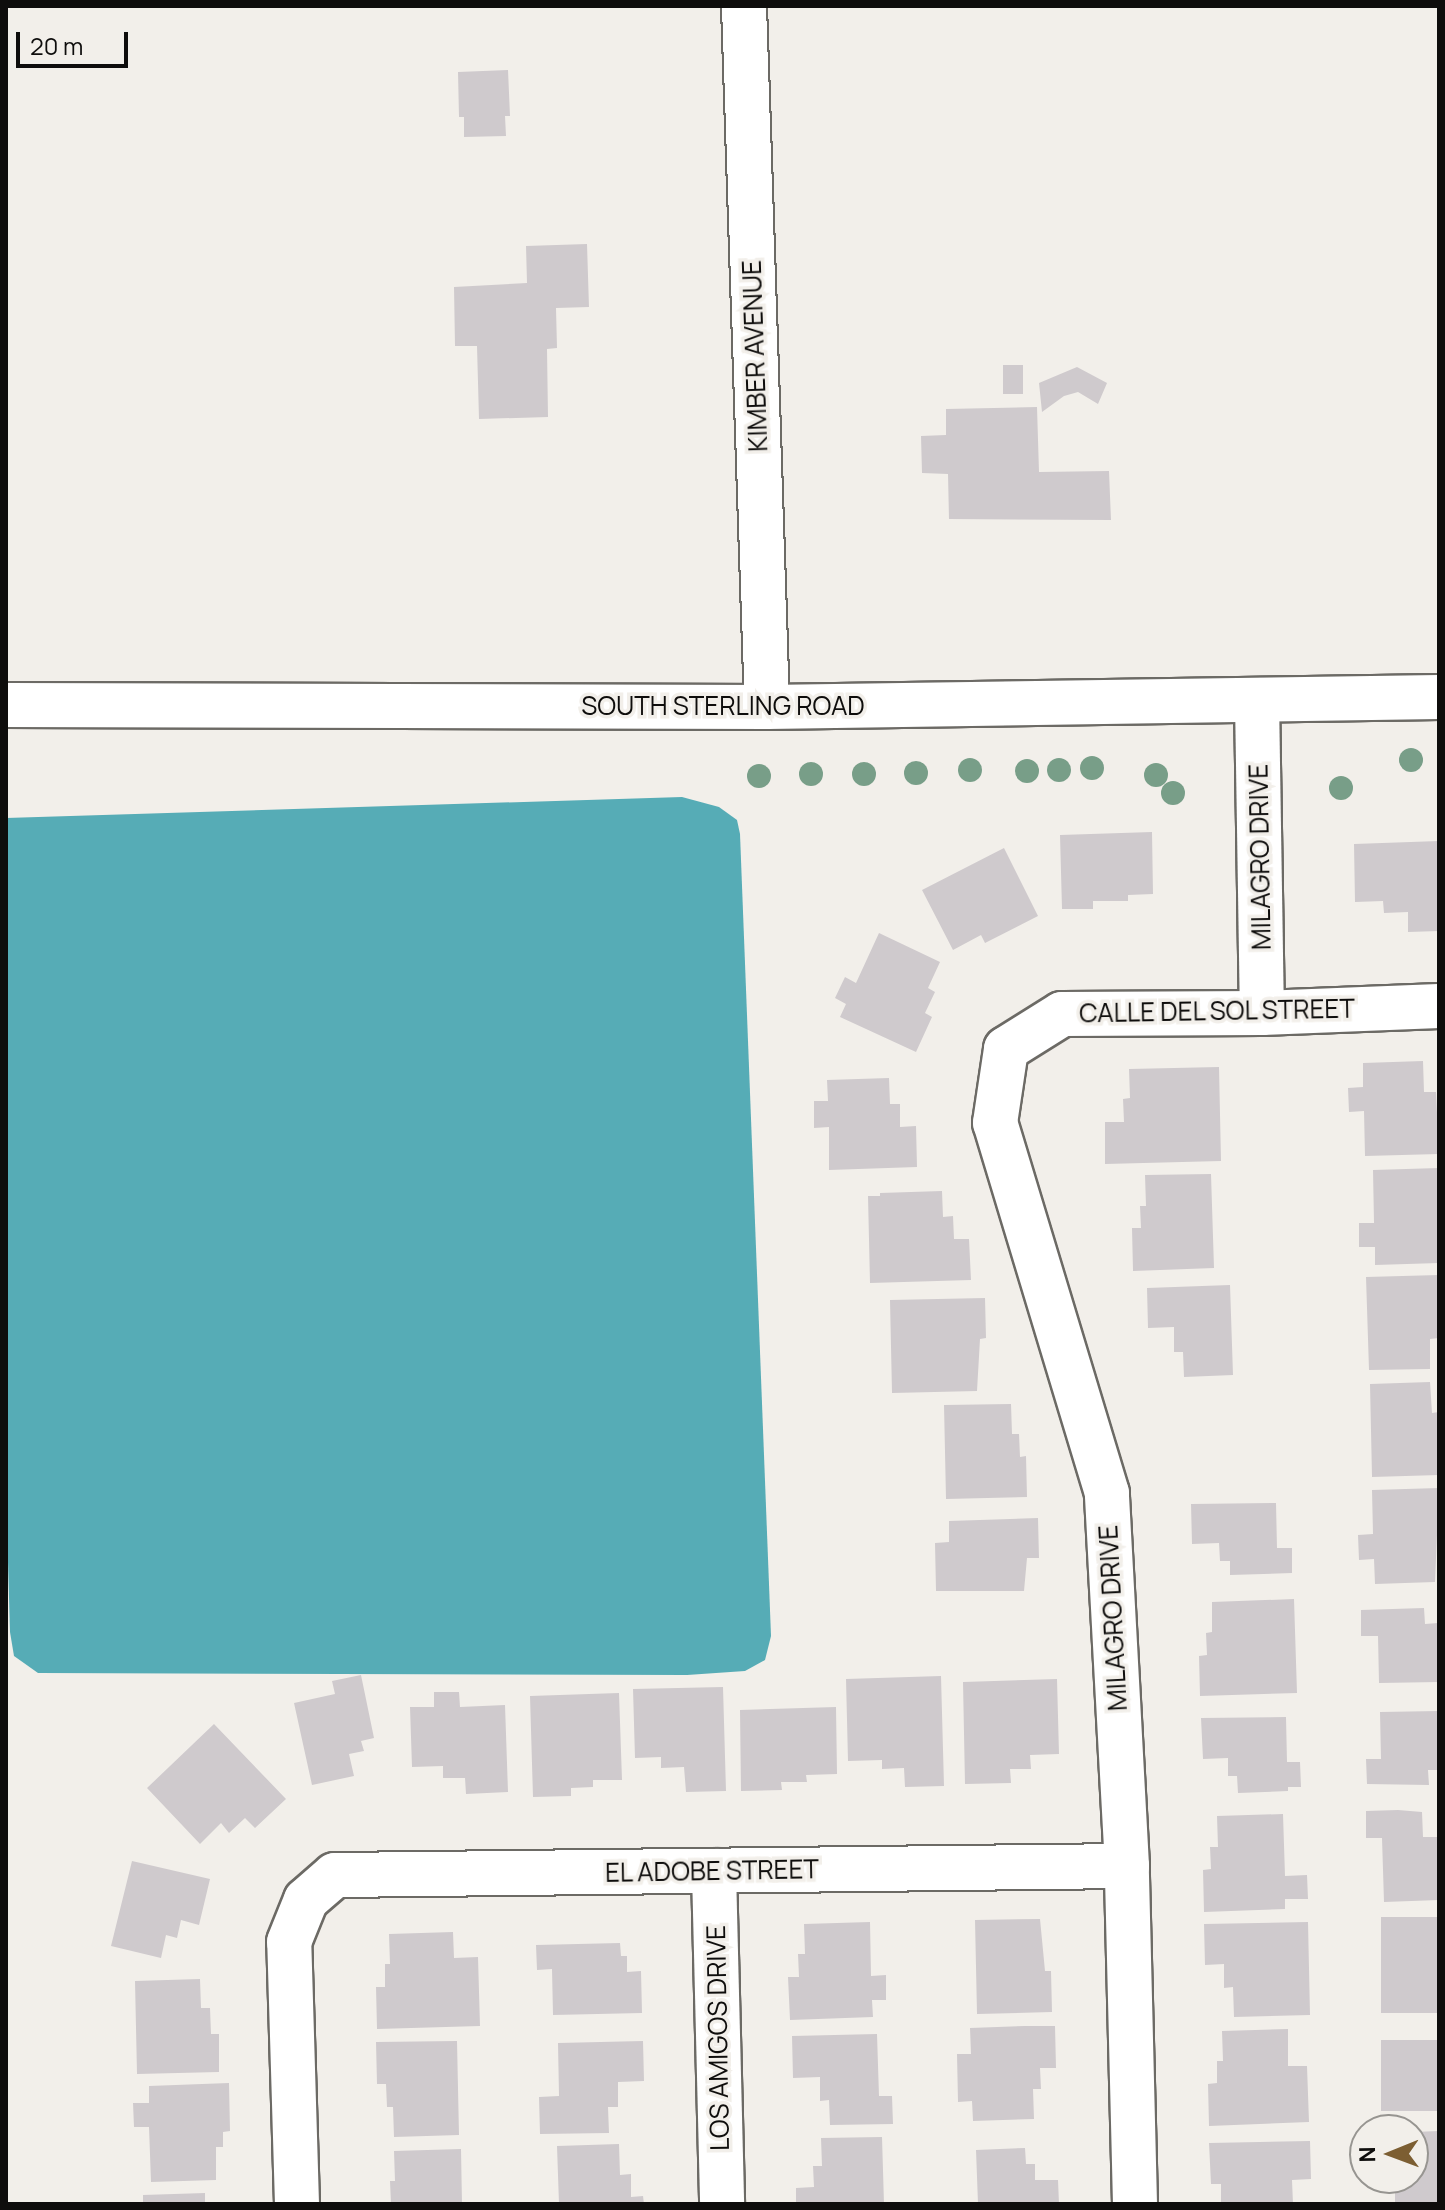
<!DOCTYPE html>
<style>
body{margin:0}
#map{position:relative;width:1445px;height:2210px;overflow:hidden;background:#f2efea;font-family:Manrope,sans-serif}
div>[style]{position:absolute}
.water>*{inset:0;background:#56acb6}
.building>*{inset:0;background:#cfcacd;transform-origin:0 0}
.roads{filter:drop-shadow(2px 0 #6c6a65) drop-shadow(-2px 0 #6c6a65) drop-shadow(0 2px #6c6a65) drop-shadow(0 -2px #6c6a65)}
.minor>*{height:44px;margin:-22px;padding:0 22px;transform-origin:22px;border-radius:22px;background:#fff}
.trees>*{width:24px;height:24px;margin:-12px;border-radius:50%;background:#789e88}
span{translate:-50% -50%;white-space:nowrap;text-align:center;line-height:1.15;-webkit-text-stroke:7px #f2efea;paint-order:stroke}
.street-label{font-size:26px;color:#0e0d0c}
.frame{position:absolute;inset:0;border:8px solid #0e0d0c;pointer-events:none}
.north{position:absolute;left:1349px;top:2114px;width:80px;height:80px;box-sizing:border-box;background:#f2efea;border:2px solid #979591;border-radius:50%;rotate:269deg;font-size:22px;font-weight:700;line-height:32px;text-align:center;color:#0e0d0c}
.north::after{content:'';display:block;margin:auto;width:28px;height:36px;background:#7c5e32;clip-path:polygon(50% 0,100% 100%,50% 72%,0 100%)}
.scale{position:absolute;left:16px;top:32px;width:112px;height:36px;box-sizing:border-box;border:4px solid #0e0d0c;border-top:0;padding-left:10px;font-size:24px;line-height:28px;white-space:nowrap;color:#0e0d0c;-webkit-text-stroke:6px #f2efea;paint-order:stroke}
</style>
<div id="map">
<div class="water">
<div style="clip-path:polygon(682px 797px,719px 807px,737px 820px,740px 834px,771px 1636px,765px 1660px,745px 1671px,687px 1675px,38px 1673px,14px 1656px,10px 1632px,6px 1493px,6px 818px)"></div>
</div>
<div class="building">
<div style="clip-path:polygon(508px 70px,510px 116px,505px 116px,506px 136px,464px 137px,464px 117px,459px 117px,458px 72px)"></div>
<div style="clip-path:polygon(587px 244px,589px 307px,556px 308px,557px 348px,547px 349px,548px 417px,479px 419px,477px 346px,455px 346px,454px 287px,527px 283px,526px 246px)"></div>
<div style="left:1023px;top:365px;width:29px;height:20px;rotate:90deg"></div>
<div style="clip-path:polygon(1077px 367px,1107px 383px,1098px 404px,1078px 392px,1064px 396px,1042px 412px,1039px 383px)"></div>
<div style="clip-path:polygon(1037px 407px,1039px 472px,1109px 471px,1111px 520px,949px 519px,948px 474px,922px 473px,921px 436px,946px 435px,946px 409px)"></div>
<div style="clip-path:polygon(1152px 832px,1153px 894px,1128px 895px,1128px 901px,1093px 901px,1093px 909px,1062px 909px,1060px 835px)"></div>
<div style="clip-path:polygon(1439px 841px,1439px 931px,1408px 932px,1408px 912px,1384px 913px,1383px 901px,1355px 902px,1354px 844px)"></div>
<div style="clip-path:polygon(1004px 848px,1038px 916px,985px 943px,981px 935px,953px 950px,922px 890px)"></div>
<div style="clip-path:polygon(879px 933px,940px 962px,928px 988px,935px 992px,925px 1013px,932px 1017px,916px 1052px,840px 1017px,846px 1004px,835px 998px,845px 977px,856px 983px)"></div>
<div style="clip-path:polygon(1423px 1061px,1424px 1092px,1436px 1092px,1439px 1154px,1365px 1156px,1364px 1111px,1349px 1112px,1348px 1088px,1363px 1087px,1363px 1063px)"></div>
<div style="clip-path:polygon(1219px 1067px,1221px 1161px,1105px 1164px,1105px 1122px,1124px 1122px,1123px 1099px,1130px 1098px,1129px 1069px)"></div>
<div style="clip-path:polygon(889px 1078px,890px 1104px,900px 1104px,900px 1127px,916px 1126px,917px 1167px,829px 1170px,829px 1127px,814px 1128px,814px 1101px,828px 1101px,827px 1080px)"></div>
<div style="clip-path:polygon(1439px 1168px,1439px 1263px,1375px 1265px,1375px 1247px,1359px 1247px,1359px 1223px,1374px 1223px,1373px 1170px)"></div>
<div style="clip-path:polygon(1211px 1174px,1214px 1268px,1133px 1271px,1132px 1228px,1141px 1228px,1140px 1206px,1146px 1206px,1145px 1175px)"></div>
<div style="clip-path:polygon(942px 1191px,943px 1217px,953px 1216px,954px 1239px,969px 1239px,971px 1280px,870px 1283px,868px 1196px,880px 1196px,880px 1193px)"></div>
<div style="clip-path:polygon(1439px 1275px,1439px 1338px,1430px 1339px,1430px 1369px,1369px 1370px,1366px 1277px)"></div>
<div style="clip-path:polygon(1230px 1285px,1233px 1375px,1184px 1377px,1183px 1352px,1174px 1352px,1174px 1327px,1148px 1328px,1147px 1288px)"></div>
<div style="clip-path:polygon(985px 1298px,986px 1338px,980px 1339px,977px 1391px,892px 1393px,890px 1300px)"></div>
<div style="clip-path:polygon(1430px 1382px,1432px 1413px,1439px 1412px,1439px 1475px,1372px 1477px,1370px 1384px)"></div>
<div style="clip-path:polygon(1011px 1404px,1012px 1434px,1019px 1434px,1020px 1457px,1026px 1456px,1027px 1497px,946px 1499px,944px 1405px)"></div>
<div style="clip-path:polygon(1439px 1488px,1435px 1582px,1375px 1584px,1374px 1559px,1359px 1560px,1358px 1535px,1373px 1534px,1372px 1490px)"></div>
<div style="clip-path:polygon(1276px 1503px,1277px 1548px,1292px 1548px,1292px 1573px,1230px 1575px,1230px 1561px,1220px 1561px,1219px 1543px,1192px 1544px,1191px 1504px)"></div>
<div style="clip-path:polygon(1038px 1518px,1039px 1558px,1027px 1558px,1024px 1591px,936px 1591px,935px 1543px,949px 1542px,949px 1521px)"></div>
<div style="clip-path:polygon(1294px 1599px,1297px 1693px,1200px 1696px,1199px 1656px,1207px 1655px,1206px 1633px,1212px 1632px,1212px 1602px)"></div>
<div style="clip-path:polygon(1424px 1608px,1425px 1624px,1438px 1623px,1439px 1682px,1379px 1683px,1378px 1636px,1361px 1636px,1361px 1610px)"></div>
<div style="clip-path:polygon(361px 1675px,374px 1738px,361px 1741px,364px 1751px,349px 1754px,354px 1776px,312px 1785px,294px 1703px,335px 1694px,332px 1681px)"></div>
<div style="clip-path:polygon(941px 1676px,944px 1786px,905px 1787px,904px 1768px,882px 1769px,882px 1760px,848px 1761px,846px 1679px)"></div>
<div style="clip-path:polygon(1057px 1679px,1059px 1754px,1030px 1755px,1031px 1769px,1010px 1769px,1011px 1783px,965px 1784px,963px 1682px)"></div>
<div style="clip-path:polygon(723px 1687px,726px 1791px,686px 1792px,684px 1767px,661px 1768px,661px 1757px,635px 1758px,633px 1689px)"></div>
<div style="clip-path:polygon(434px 1692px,459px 1692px,460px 1707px,505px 1705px,508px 1792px,466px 1794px,465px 1778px,443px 1778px,443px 1766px,412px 1767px,410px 1707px,434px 1707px)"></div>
<div style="clip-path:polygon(619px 1693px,622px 1780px,593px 1780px,593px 1787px,571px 1788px,571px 1796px,533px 1797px,530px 1696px)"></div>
<div style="clip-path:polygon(836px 1707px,837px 1774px,806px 1775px,807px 1782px,781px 1782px,782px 1790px,741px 1791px,740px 1710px)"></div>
<div style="clip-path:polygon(1439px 1711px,1439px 1770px,1428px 1770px,1429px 1785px,1367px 1784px,1366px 1759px,1381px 1759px,1380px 1712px)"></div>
<div style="clip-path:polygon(1286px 1717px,1287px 1762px,1300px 1762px,1301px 1787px,1288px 1787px,1288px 1791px,1238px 1793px,1237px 1776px,1228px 1776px,1228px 1758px,1203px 1759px,1201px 1718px)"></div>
<div style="clip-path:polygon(214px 1724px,286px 1799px,255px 1828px,245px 1818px,229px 1833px,221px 1823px,200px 1844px,147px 1788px)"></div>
<div style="clip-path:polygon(1398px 1810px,1422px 1812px,1423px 1837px,1439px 1837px,1439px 1900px,1384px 1902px,1382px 1838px,1366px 1838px,1366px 1811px)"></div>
<div style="clip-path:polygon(1283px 1814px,1285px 1876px,1307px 1875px,1308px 1899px,1285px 1899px,1285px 1909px,1204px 1912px,1203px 1870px,1211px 1869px,1210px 1847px,1218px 1847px,1217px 1816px)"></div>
<div style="clip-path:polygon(132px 1861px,210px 1879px,199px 1925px,181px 1920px,177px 1938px,166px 1935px,161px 1958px,111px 1946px)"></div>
<div style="left:1439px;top:1917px;width:96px;height:58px;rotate:90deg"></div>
<div style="clip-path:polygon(1040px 1919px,1045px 1971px,1051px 1971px,1052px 2012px,977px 2014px,975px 1920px)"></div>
<div style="clip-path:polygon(870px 1922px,871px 1976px,886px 1975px,886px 2000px,872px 2000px,873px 2017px,790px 2020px,788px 1977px,799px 1977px,798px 1954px,805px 1954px,804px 1924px)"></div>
<div style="clip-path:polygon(1308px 1922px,1310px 2015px,1234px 2017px,1233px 1987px,1224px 1988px,1224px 1964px,1205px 1965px,1204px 1924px)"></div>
<div style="clip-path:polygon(453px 1932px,454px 1958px,478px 1957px,480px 2026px,377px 2029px,376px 1987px,385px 1987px,385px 1964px,390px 1964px,389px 1934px)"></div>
<div style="clip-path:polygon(620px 1943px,621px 1956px,627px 1956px,627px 1972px,641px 1971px,642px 2013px,553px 2015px,552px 1969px,537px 1970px,536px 1945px)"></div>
<div style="clip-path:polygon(200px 1979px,201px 2008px,210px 2008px,211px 2034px,219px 2034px,219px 2072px,137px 2074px,135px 1981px)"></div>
<div style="clip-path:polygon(1025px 2026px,1055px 2026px,1056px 2068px,1040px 2068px,1041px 2089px,1033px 2089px,1034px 2119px,973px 2121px,972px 2101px,958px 2102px,957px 2054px,971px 2054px,970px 2028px)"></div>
<div style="clip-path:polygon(1288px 2029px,1288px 2066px,1307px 2066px,1309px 2122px,1209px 2126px,1208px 2084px,1217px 2083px,1217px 2061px,1223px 2061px,1222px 2031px)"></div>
<div style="clip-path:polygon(877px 2034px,879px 2096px,892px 2096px,893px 2124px,830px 2125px,829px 2100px,820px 2101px,820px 2077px,793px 2078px,792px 2036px)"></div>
<div style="left:1439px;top:2040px;width:71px;height:58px;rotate:90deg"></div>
<div style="clip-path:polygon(457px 2041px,459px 2135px,394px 2137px,393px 2107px,387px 2107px,386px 2084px,377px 2084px,376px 2042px)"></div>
<div style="clip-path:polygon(643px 2041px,644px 2081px,618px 2082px,618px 2107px,608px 2107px,609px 2133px,540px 2134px,539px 2097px,559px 2096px,558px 2043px)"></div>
<div style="clip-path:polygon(229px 2083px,230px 2131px,223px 2132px,223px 2147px,216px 2147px,216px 2180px,151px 2182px,149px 2127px,134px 2127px,133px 2103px,149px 2103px,149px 2086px)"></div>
<div style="clip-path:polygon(1439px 2131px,1439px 2204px,1395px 2204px,1395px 2178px,1413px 2178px,1413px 2132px)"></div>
<div style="clip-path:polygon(882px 2137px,884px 2204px,796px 2204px,796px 2188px,814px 2187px,813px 2166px,822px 2166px,821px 2138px)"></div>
<div style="clip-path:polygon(1310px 2141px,1311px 2179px,1292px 2180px,1293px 2204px,1221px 2204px,1221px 2184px,1211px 2184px,1209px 2143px)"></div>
<div style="clip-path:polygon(619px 2144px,620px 2175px,631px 2174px,631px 2197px,643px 2196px,644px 2204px,559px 2204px,557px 2146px)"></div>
<div style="clip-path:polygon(1025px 2148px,1026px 2164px,1035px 2164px,1035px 2180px,1058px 2180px,1059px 2204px,978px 2204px,976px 2150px)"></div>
<div style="clip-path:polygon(461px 2149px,462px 2204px,391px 2204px,390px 2181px,395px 2181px,394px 2151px)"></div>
<div style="clip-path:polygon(205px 2193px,205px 2204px,143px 2204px,143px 2195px)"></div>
</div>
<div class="roads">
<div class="minor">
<div style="left:744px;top:6px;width:701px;rotate:88.12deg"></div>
<div style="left:1257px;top:700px;width:313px;rotate:89.1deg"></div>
<div style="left:6px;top:705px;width:761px;rotate:0.15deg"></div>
<div style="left:767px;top:707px;width:672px;rotate:-0.85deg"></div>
<div style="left:714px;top:1871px;width:333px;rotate:88.6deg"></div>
<div style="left:297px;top:2204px;width:262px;rotate:-91.7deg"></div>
<div style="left:289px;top:1942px;width:45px;rotate:-68deg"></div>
<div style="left:306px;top:1900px;width:38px;rotate:-41deg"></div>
<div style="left:335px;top:1875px;width:792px;rotate:-0.65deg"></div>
<div style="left:1135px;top:2204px;width:338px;rotate:-91.4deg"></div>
<div style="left:1127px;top:1866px;width:374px;rotate:-93.1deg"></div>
<div style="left:1107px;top:1493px;width:387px;rotate:-106.8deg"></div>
<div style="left:995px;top:1123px;width:75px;rotate:-81.5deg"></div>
<div style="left:1006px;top:1049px;width:66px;rotate:-32deg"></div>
<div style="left:1062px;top:1014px;width:200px;rotate:-0.3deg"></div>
<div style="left:1262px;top:1013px;width:177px;rotate:-2.3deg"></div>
</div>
</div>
<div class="trees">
<div style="left:1411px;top:760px"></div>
<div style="left:1092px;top:768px"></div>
<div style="left:970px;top:770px"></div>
<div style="left:1059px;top:770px"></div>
<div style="left:1027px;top:771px"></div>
<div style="left:916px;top:773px"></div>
<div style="left:811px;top:774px"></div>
<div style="left:864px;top:774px"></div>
<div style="left:1156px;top:775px"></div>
<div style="left:759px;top:776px"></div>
<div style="left:1341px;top:788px"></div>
<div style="left:1173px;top:793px"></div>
</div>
<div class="street-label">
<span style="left:755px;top:356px;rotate:-92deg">KIMBER AVENUE</span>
<span style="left:723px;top:706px">SOUTH STERLING ROAD</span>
<span style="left:1260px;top:857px;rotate:-91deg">MILAGRO DRIVE</span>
<span style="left:1217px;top:1011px;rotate:-1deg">CALLE DEL SOL STREET</span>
<span style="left:1113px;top:1618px;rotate:-93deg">MILAGRO DRIVE</span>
<span style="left:712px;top:1871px;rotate:-1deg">EL ADOBE STREET</span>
<span style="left:718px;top:2038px;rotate:-91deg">LOS AMIGOS DRIVE</span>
</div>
<div class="frame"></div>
<div class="north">N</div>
<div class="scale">20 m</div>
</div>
